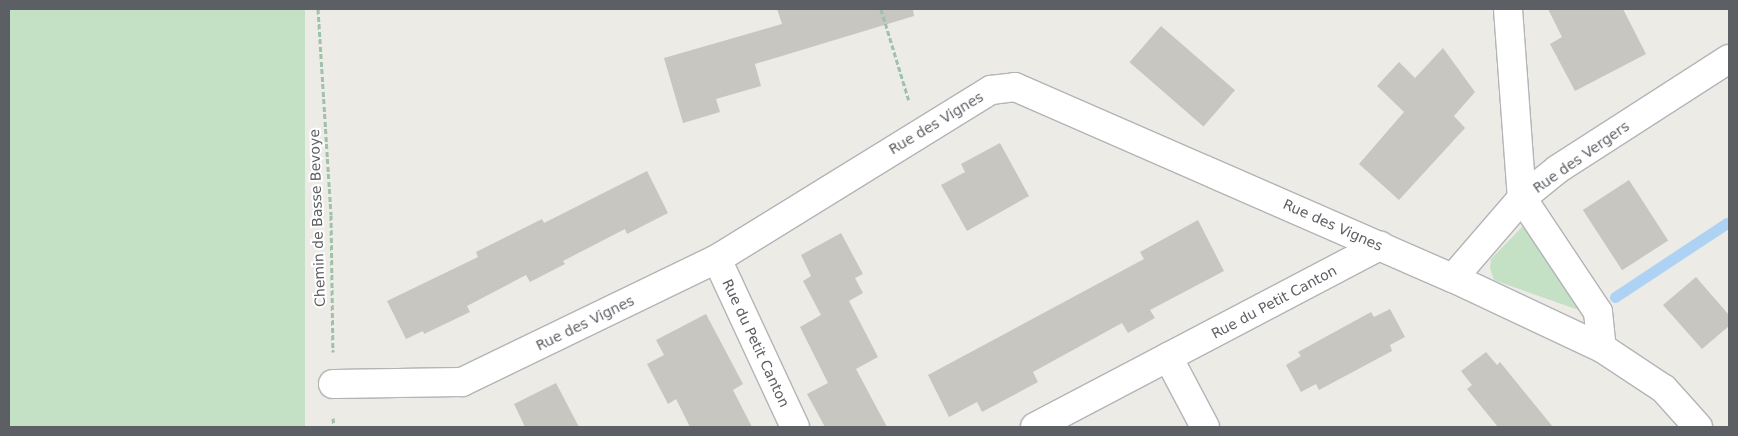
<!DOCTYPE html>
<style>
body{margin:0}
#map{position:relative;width:1738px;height:436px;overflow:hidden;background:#edebe5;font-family:"DejaVu Sans",sans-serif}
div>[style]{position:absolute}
.green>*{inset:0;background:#c4e1c5;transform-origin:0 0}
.stream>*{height:11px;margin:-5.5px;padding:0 5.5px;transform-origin:5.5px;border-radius:5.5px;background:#aed2f4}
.building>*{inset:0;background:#c8c6c1;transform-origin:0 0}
.path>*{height:3px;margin-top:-1.5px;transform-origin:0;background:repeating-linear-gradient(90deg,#9ec1aa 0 5px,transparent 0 7.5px)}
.roads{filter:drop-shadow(1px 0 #b2b4b8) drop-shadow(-1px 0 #b2b4b8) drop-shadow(0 1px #b2b4b8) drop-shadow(0 -1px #b2b4b8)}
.minor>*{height:28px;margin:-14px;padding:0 14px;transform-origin:14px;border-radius:14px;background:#fff}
span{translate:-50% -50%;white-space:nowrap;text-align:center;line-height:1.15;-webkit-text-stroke:4px #fff;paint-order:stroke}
.street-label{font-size:14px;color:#5c5f63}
.frame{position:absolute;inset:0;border:10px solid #5c5f63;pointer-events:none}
</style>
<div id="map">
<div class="green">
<div style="left:9px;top:9px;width:296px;height:418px"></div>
<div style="clip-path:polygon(1523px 226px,1584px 312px,1494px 280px,1490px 268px,1491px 259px)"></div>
</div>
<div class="stream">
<div style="left:1615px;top:297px;width:134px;rotate:-33.5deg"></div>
</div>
<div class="building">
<div style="clip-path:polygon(777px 9px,913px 9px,914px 16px,755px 64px,761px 86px,716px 99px,720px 112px,683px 123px,664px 58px,782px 24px)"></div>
<div style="clip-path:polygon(1548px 9px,1623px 9px,1646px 54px,1575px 91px,1550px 44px,1562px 37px)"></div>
<div style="left:1161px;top:26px;width:98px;height:48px;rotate:41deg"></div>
<div style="clip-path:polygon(1443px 48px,1475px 92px,1454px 116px,1465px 128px,1399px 200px,1359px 164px,1404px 112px,1377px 86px,1399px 62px,1415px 78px)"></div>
<div style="clip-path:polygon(1000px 143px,1029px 196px,967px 231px,941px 185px,965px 172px,961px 164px)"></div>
<div style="clip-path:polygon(647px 171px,668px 213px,627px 234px,625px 229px,563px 261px,565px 264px,530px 282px,526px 275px,467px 306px,470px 312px,424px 334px,423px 331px,406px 339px,387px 301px,478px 257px,476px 252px,542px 219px,544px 223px)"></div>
<div style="left:1629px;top:180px;width:72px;height:55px;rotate:57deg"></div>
<div style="clip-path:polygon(1198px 220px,1224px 271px,1150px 310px,1155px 318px,1128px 333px,1122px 323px,1033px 372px,1038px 382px,982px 412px,977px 402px,949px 417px,928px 375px,1144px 259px,1140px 252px)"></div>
<div style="clip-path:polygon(841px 233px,863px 274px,855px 278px,863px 293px,849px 301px,878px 357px,856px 369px,887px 427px,825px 427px,807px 394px,828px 383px,800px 327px,821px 315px,803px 281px,811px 276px,801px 255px)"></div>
<div style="clip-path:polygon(1696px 277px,1729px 315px,1729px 326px,1702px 349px,1663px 305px)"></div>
<div style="clip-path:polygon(1390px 309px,1405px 337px,1390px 345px,1392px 351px,1319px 390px,1316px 384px,1301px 392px,1286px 365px,1301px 356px,1298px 352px,1371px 312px,1374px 317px)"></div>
<div style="clip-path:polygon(706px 314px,743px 384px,733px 390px,752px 427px,690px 427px,676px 399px,668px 404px,647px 364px,664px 355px,656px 340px)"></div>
<div style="clip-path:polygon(1486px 352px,1497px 365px,1500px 362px,1553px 427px,1498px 427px,1467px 389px,1472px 385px,1461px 371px)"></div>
<div style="clip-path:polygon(556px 383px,579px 427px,525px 427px,514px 404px)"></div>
</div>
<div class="path">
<div style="left:318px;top:9px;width:206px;rotate:86.4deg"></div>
<div style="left:331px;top:215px;width:137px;rotate:89.2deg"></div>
<div style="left:881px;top:9px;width:96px;rotate:73.1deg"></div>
<div style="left:333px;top:418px;width:9px;rotate:84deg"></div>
</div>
<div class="roads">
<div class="minor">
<div style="left:1508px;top:9px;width:190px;rotate:85.8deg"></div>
<div style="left:1522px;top:198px;width:137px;rotate:56.3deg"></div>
<div style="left:1598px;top:312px;width:36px;rotate:84deg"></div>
<div style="left:717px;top:259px;width:185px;rotate:65.1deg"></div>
<div style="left:1453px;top:278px;width:106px;rotate:-49.2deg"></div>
<div style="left:1522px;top:198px;width:46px;rotate:-38.9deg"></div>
<div style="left:1558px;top:169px;width:203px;rotate:-32.8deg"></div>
<div style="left:1168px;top:357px;width:79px;rotate:62.1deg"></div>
<div style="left:333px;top:384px;width:129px;rotate:-0.9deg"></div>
<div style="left:462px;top:382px;width:283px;rotate:-25.8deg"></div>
<div style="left:717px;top:259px;width:322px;rotate:-31.7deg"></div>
<div style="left:991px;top:90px;width:24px;rotate:-7deg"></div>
<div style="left:1015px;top:87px;width:478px;rotate:23.6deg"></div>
<div style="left:1453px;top:278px;width:165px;rotate:25.2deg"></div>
<div style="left:1602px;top:348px;width:74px;rotate:33.5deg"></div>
<div style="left:1664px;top:389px;width:51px;rotate:48.2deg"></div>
<div style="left:1035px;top:427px;width:390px;rotate:-27.7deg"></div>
</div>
</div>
<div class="street-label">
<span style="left:936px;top:123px;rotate:-31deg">Rue des Vignes</span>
<span style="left:1581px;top:157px;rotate:-35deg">Rue des Vergers</span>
<span style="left:317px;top:218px;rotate:-92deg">Chemin de Basse Bevoye</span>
<span style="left:1333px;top:225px;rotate:24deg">Rue des Vignes</span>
<span style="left:1274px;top:302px;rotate:-28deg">Rue du Petit Canton</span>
<span style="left:585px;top:323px;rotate:-26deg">Rue des Vignes</span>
<span style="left:756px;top:343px;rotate:65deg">Rue du Petit Canton</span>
</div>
<div class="frame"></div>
</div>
